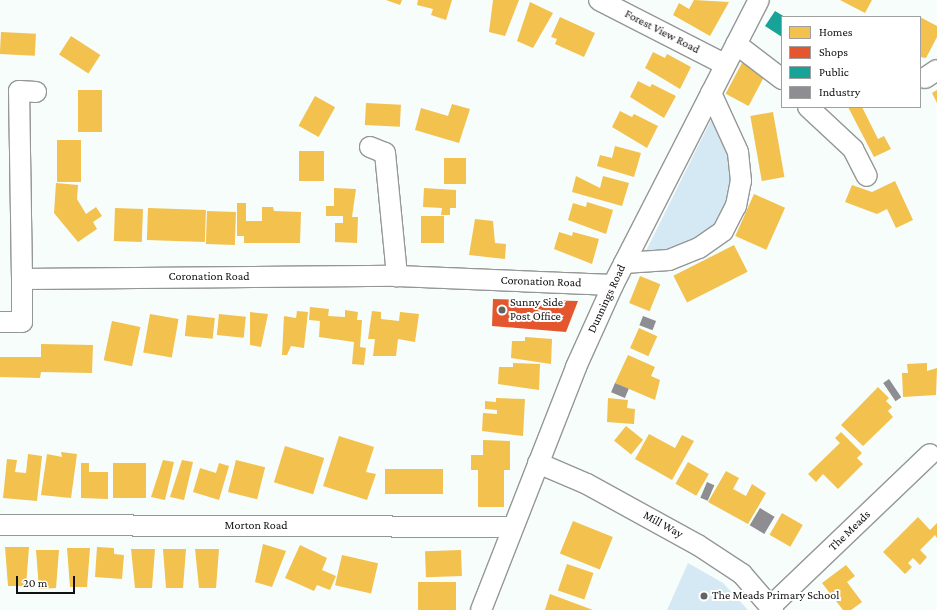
<!DOCTYPE html>
<style>
body{margin:0}
#map{position:relative;width:937px;height:610px;overflow:hidden;background:#f7fdfb;font-family:"Crimson Pro",serif}
div>[style]{position:absolute}
.green>*{inset:0;background:#d5e9f4}
.homes>*{inset:0;background:#f2c14e;transform-origin:0 0}
.shops>*{inset:0;background:#e4572e}
.public>*{inset:0;background:#17a398}
.industry>*{inset:0;background:#8d8d92;transform-origin:0 0}
.roads{filter:drop-shadow(1px 0 #959796) drop-shadow(-1px 0 #959796) drop-shadow(0 1px #959796) drop-shadow(0 -1px #959796)}
.minor>*{height:20px;margin:-10px;padding:0 10px;transform-origin:10px;border-radius:10px;background:#fefffe}
.dots>*{width:11px;height:11px;translate:-50% -50%;box-sizing:border-box;border:2px solid #fff;border-radius:50%}
span{translate:-50% -50%;white-space:nowrap;text-align:center;line-height:1.15;-webkit-text-stroke:4px #fff;paint-order:stroke}
.street-label{font-size:12px;color:#111}
.poi-label{font-size:12px;color:#111}
.left{translate:0 -50%;text-align:left}
.legend{position:absolute;left:781px;top:16px;width:140px;height:92px;box-sizing:border-box;background:#fff;border:1px solid #a0a0a0;margin:0;padding:5px 7px;list-style:none;font-size:12px;color:#111}
.legend li{display:flex;align-items:center;gap:8px;height:20px}
.legend b{width:20px;border:1px solid #a0a0a0}
.scale{position:absolute;left:16px;top:576px;width:59px;height:18px;box-sizing:border-box;border:2px solid #111;border-top:0;padding-left:5px;font-size:12px;line-height:14px;white-space:nowrap;color:#111;-webkit-text-stroke:3px #fff;paint-order:stroke}
</style>
<div id="map">
<div class="green">
<div style="clip-path:polygon(714px 114px,726px 138px,736px 184px,720px 225px,701px 240px,642px 259px)"></div>
<div style="clip-path:polygon(688px 563px,723px 583px,748px 610px,667px 610px)"></div>
</div>
<div class="homes">
<div style="clip-path:polygon(386px 0,402px 0,400px 5px)"></div>
<div style="clip-path:polygon(418px 0,452px 0,446px 20px,431px 15px,433px 9px,417px 5px)"></div>
<div style="clip-path:polygon(493px 0,519px 0,505px 36px,489px 32px)"></div>
<div style="clip-path:polygon(694px 0,729px 2px,710px 36px,673px 15px,679px 3px,689px 9px)"></div>
<div style="clip-path:polygon(840px 0,872px 0,865px 13px)"></div>
<div style="clip-path:polygon(530px 2px,553px 13px,533px 48px,517px 41px)"></div>
<div style="clip-path:polygon(560px 17px,595px 33px,584px 57px,555px 44px,557px 39px,551px 37px)"></div>
<div style="clip-path:polygon(920px 17px,937px 26px,937px 37px,926px 58px,920px 57px)"></div>
<div style="left:1px;top:32px;width:35px;height:22px;rotate:3deg"></div>
<div style="left:71px;top:36px;width:35px;height:22px;rotate:33deg"></div>
<div style="clip-path:polygon(653px 52px,665px 58px,667px 54px,691px 67px,680px 89px,645px 68px)"></div>
<div style="left:743px;top:61px;width:26px;height:37px;rotate:28deg"></div>
<div style="clip-path:polygon(638px 81px,650px 87px,652px 84px,676px 96px,664px 118px,630px 97px)"></div>
<div style="left:78px;top:90px;width:24px;height:42px"></div>
<div style="clip-path:polygon(937px 90px,937px 103px,932px 93px)"></div>
<div style="left:315px;top:96px;width:23px;height:34px;rotate:29deg"></div>
<div style="left:366px;top:103px;width:35px;height:22px;rotate:3deg"></div>
<div style="clip-path:polygon(452px 104px,470px 109px,459px 143px,415px 130px,421px 108px,448px 116px)"></div>
<div style="clip-path:polygon(848px 107px,862px 107px,878px 139px,884px 136px,891px 149px,874px 157px)"></div>
<div style="clip-path:polygon(620px 111px,632px 117px,634px 114px,658px 126px,647px 148px,612px 127px)"></div>
<div style="left:773px;top:112px;width:66px;height:23px;rotate:80deg"></div>
<div style="left:57px;top:140px;width:24px;height:42px"></div>
<div style="clip-path:polygon(615px 146px,641px 153px,634px 177px,597px 166px,600px 155px,612px 158px)"></div>
<div style="left:299px;top:151px;width:25px;height:30px"></div>
<div style="left:444px;top:158px;width:22px;height:26px"></div>
<div style="clip-path:polygon(576px 176px,600px 188px,603px 176px,629px 183px,622px 206px,572px 192px)"></div>
<div style="clip-path:polygon(895px 181px,913px 220px,896px 228px,887px 209px,877px 214px,845px 202px,852px 185px,872px 192px)"></div>
<div style="clip-path:polygon(56px 183px,78px 185px,77px 199px,86px 214px,96px 207px,102px 216px,93px 222px,97px 229px,78px 242px,54px 213px)"></div>
<div style="clip-path:polygon(334px 188px,356px 189px,352px 217px,358px 217px,357px 243px,335px 242px,335px 223px,343px 223px,343px 216px,326px 216px,326px 206px,334px 206px)"></div>
<div style="clip-path:polygon(424px 188px,456px 190px,456px 208px,450px 208px,450px 215px,441px 215px,442px 208px,423px 207px)"></div>
<div style="left:754px;top:194px;width:34px;height:46px;rotate:24deg"></div>
<div style="clip-path:polygon(587px 202px,613px 210px,606px 234px,568px 220px,573px 203px,586px 207px)"></div>
<div style="clip-path:polygon(237px 203px,246px 203px,246px 221px,262px 221px,262px 207px,273px 207px,274px 211px,301px 212px,300px 243px,244px 243px,244px 236px,237px 236px)"></div>
<div style="left:115px;top:208px;width:28px;height:33px;rotate:2deg"></div>
<div style="left:148px;top:208px;width:58px;height:32px;rotate:2deg"></div>
<div style="left:207px;top:211px;width:29px;height:33px;rotate:2deg"></div>
<div style="left:421px;top:216px;width:23px;height:27px"></div>
<div style="clip-path:polygon(475px 219px,493px 221px,495px 243px,506px 244px,505px 259px,469px 255px)"></div>
<div style="clip-path:polygon(559px 232px,572px 236px,573px 232px,599px 239px,592px 264px,554px 249px)"></div>
<div style="left:734px;top:245px;width:30px;height:68px;rotate:63deg"></div>
<div style="left:640px;top:276px;width:22px;height:29px;rotate:22deg"></div>
<div style="clip-path:polygon(310px 307px,329px 309px,328px 316px,345px 317px,345px 310px,358px 312px,357px 320px,362px 320px,360px 347px,366px 348px,364px 365px,352px 364px,354px 342px,319px 337px,320px 321px,309px 320px)"></div>
<div style="clip-path:polygon(297px 311px,308px 312px,304px 348px,291px 346px,287px 355px,282px 355px,284px 316px,296px 318px)"></div>
<div style="clip-path:polygon(372px 311px,381px 312px,381px 319px,399px 321px,400px 312px,419px 314px,415px 342px,398px 339px,396px 356px,373px 356px,375px 339px,368px 339px)"></div>
<div style="clip-path:polygon(250px 312px,268px 314px,261px 347px,250px 345px)"></div>
<div style="left:150px;top:314px;width:29px;height:39px;rotate:10deg"></div>
<div style="left:219px;top:314px;width:27px;height:21px;rotate:6deg"></div>
<div style="left:187px;top:315px;width:28px;height:21px;rotate:6deg"></div>
<div style="left:112px;top:321px;width:29px;height:40px;rotate:12deg"></div>
<div style="left:639px;top:328px;width:20px;height:22px;rotate:24deg"></div>
<div style="clip-path:polygon(525px 337px,552px 339px,551px 364px,511px 358px,512px 341px,525px 341px)"></div>
<div style="clip-path:polygon(41px 344px,93px 345px,92px 373px,41px 372px,40px 378px,0 377px,0 357px,41px 357px)"></div>
<div style="clip-path:polygon(628px 355px,655px 367px,651px 376px,660px 380px,655px 400px,615px 383px)"></div>
<div style="clip-path:polygon(513px 363px,540px 364px,539px 390px,498px 384px,499px 367px,513px 367px)"></div>
<div style="clip-path:polygon(927px 363px,927px 371px,937px 368px,936px 395px,903px 397px,902px 373px,908px 373px,907px 364px)"></div>
<div style="clip-path:polygon(878px 387px,889px 398px,886px 401px,892px 407px,888px 411px,893px 417px,863px 446px,841px 425px)"></div>
<div style="clip-path:polygon(496px 398px,525px 399px,523px 436px,482px 431px,483px 413px,497px 414px,497px 410px,485px 409px,485px 401px,496px 402px)"></div>
<div style="clip-path:polygon(608px 398px,628px 400px,627px 408px,635px 409px,634px 424px,607px 422px)"></div>
<div style="left:626px;top:426px;width:22px;height:19px;rotate:39deg"></div>
<div style="clip-path:polygon(841px 432px,862px 453px,857px 458px,863px 464px,838px 489px,823px 474px,816px 482px,808px 474px,840px 443px,835px 438px)"></div>
<div style="clip-path:polygon(649px 434px,675px 448px,682px 435px,694px 441px,672px 480px,635px 459px)"></div>
<div style="clip-path:polygon(339px 436px,374px 447px,366px 472px,376px 474px,367px 500px,323px 486px)"></div>
<div style="clip-path:polygon(483px 440px,510px 441px,510px 470px,504px 470px,504px 507px,478px 507px,478px 470px,471px 470px,471px 455px,483px 455px)"></div>
<div style="left:285px;top:446px;width:41px;height:38px;rotate:17deg"></div>
<div style="clip-path:polygon(61px 452px,77px 454px,71px 498px,41px 495px,47px 454px,62px 457px)"></div>
<div style="clip-path:polygon(28px 454px,42px 456px,37px 501px,3px 498px,7px 459px,17px 460px,15px 472px,26px 473px)"></div>
<div style="clip-path:polygon(163px 460px,174px 462px,165px 500px,151px 497px)"></div>
<div style="clip-path:polygon(182px 460px,193px 462px,184px 500px,170px 497px)"></div>
<div style="left:236px;top:460px;width:30px;height:33px;rotate:14deg"></div>
<div style="left:688px;top:462px;width:24px;height:25px;rotate:30deg"></div>
<div style="clip-path:polygon(81px 463px,89px 463px,89px 472px,108px 472px,108px 499px,81px 498px)"></div>
<div style="left:146px;top:463px;width:35px;height:33px;rotate:90deg"></div>
<div style="clip-path:polygon(219px 463px,229px 466px,219px 500px,193px 492px,200px 468px,216px 473px)"></div>
<div style="left:443px;top:469px;width:25px;height:58px;rotate:90deg"></div>
<div style="clip-path:polygon(726px 471px,739px 478px,733px 489px,746px 496px,752px 484px,766px 493px,748px 524px,708px 502px)"></div>
<div style="left:782px;top:513px;width:24px;height:25px;rotate:30deg"></div>
<div style="clip-path:polygon(918px 517px,930px 530px,937px 523px,937px 538px,935px 535px,920px 550px,927px 557px,920px 565px,913px 558px,908px 563px,912px 567px,905px 574px,883px 552px)"></div>
<div style="left:573px;top:521px;width:43px;height:35px;rotate:22deg"></div>
<div style="clip-path:polygon(263px 544px,286px 551px,272px 587px,255px 582px)"></div>
<div style="clip-path:polygon(300px 545px,327px 558px,322px 570px,336px 576px,330px 590px,317px 585px,314px 591px,285px 578px)"></div>
<div style="clip-path:polygon(5px 547px,29px 547px,26px 586px,8px 586px)"></div>
<div style="clip-path:polygon(97px 547px,114px 548px,114px 554px,124px 555px,122px 579px,95px 577px)"></div>
<div style="clip-path:polygon(67px 548px,90px 548px,87px 587px,70px 587px)"></div>
<div style="clip-path:polygon(131px 549px,155px 549px,152px 588px,135px 588px)"></div>
<div style="clip-path:polygon(163px 549px,186px 549px,183px 588px,166px 588px)"></div>
<div style="clip-path:polygon(195px 549px,219px 549px,216px 588px,199px 588px)"></div>
<div style="clip-path:polygon(36px 550px,59px 550px,56px 588px,39px 589px)"></div>
<div style="left:461px;top:550px;width:26px;height:36px;rotate:88deg"></div>
<div style="left:342px;top:555px;width:37px;height:31px;rotate:13deg"></div>
<div style="left:567px;top:564px;width:28px;height:28px;rotate:19deg"></div>
<div style="clip-path:polygon(846px 565px,855px 576px,847px 582px,862px 602px,851px 610px,843px 610px,822px 583px)"></div>
<div style="left:418px;top:582px;width:38px;height:28px"></div>
<div style="clip-path:polygon(550px 594px,593px 610px,545px 610px)"></div>
</div>
<div class="shops">
<div style="clip-path:polygon(493px 299px,578px 301px,566px 332px,492px 326px)"></div>
</div>
<div class="public">
<div style="clip-path:polygon(775px 11px,785px 17px,782px 17px,782px 37px,765px 26px)"></div>
</div>
<div class="industry">
<div style="left:643px;top:316px;width:14px;height:10px;rotate:21deg"></div>
<div style="left:889px;top:379px;width:22px;height:7px;rotate:56deg"></div>
<div style="left:615px;top:383px;width:15px;height:10px;rotate:23deg"></div>
<div style="left:707px;top:482px;width:8px;height:17px;rotate:23deg"></div>
<div style="left:760px;top:508px;width:17px;height:20px;rotate:31deg"></div>
</div>
<div class="roads">
<div class="minor">
<div style="left:599px;top:0;width:140px;rotate:27.1deg"></div>
<div style="left:736px;top:44px;width:58px;rotate:37.3deg"></div>
<div style="left:925px;top:78px;width:14px;rotate:-34deg"></div>
<div style="left:808px;top:107px;width:62px;rotate:43deg"></div>
<div style="left:853px;top:149px;width:30px;rotate:63deg"></div>
<div style="left:370px;top:147px;width:16px;rotate:22deg"></div>
<div style="left:385px;top:153px;width:124px;rotate:84.4deg"></div>
<div style="left:624px;top:263px;width:45px;rotate:-3.8deg"></div>
<div style="left:669px;top:260px;width:32px;rotate:-22deg"></div>
<div style="left:699px;top:248px;width:29px;rotate:-35deg"></div>
<div style="left:723px;top:231px;width:28px;rotate:-63deg"></div>
<div style="left:736px;top:206px;width:25px;rotate:-79deg"></div>
<div style="left:741px;top:181px;width:29px;rotate:-96deg"></div>
<div style="left:738px;top:152px;width:65px;rotate:-114.6deg"></div>
<div style="left:22px;top:279px;width:188px;rotate:-90.9deg"></div>
<div style="left:19px;top:91px;width:17px;rotate:3deg"></div>
<div style="left:0;top:322px;width:22px"></div>
<div style="left:22px;top:322px;width:43px;rotate:-90deg"></div>
<div style="left:22px;top:279px;width:375px;rotate:-0.5deg"></div>
<div style="left:397px;top:276px;width:216px;rotate:2.4deg"></div>
<div style="left:538px;top:463px;width:53px;rotate:23.2deg"></div>
<div style="left:587px;top:484px;width:127px;rotate:28.8deg"></div>
<div style="left:698px;top:545px;width:53px;rotate:33.4deg"></div>
<div style="left:742px;top:574px;width:48px;rotate:49.3deg"></div>
<div style="left:0;top:525px;width:512px;rotate:0.22deg"></div>
<div style="left:770px;top:607px;width:221px;rotate:-43.7deg"></div>
<div style="left:481px;top:610px;width:261px;rotate:-68.6deg"></div>
<div style="left:576px;top:367px;width:90px;rotate:-65.7deg"></div>
<div style="left:613px;top:285px;width:320px;rotate:-62.9deg"></div>
</div>
</div>
<div class="dots">
<div style="left:502px;top:310px;background:#626463"></div>
<div style="left:704px;top:596px;background:#626463"></div>
</div>
<div class="street-label">
<span style="left:662px;top:32px;rotate:27deg">Forest View Road</span>
<span style="left:209px;top:277px">Coronation Road</span>
<span style="left:541px;top:282px;rotate:2deg">Coronation Road</span>
<span style="left:607px;top:299px;rotate:-65deg">Dunnings Road</span>
<span style="left:663px;top:525px;rotate:29deg">Mill Way</span>
<span style="left:256px;top:526px">Morton Road</span>
<span style="left:850px;top:531px;rotate:-44deg">The Meads</span>
</div>
<div class="poi-label">
<span class="left" style="left:510px;top:310px">Sunny Side<br>Post Office</span>
<span class="left" style="left:712px;top:596px">The Meads Primary School</span>
</div>
<ul class="legend">
<li><b style="height:11px;background:#f2c14e"></b>Homes</li>
<li><b style="height:11px;background:#e4572e"></b>Shops</li>
<li><b style="height:11px;background:#17a398"></b>Public</li>
<li><b style="height:11px;background:#8d8d92"></b>Industry</li>
</ul>
<div class="scale">20 m</div>
</div>
